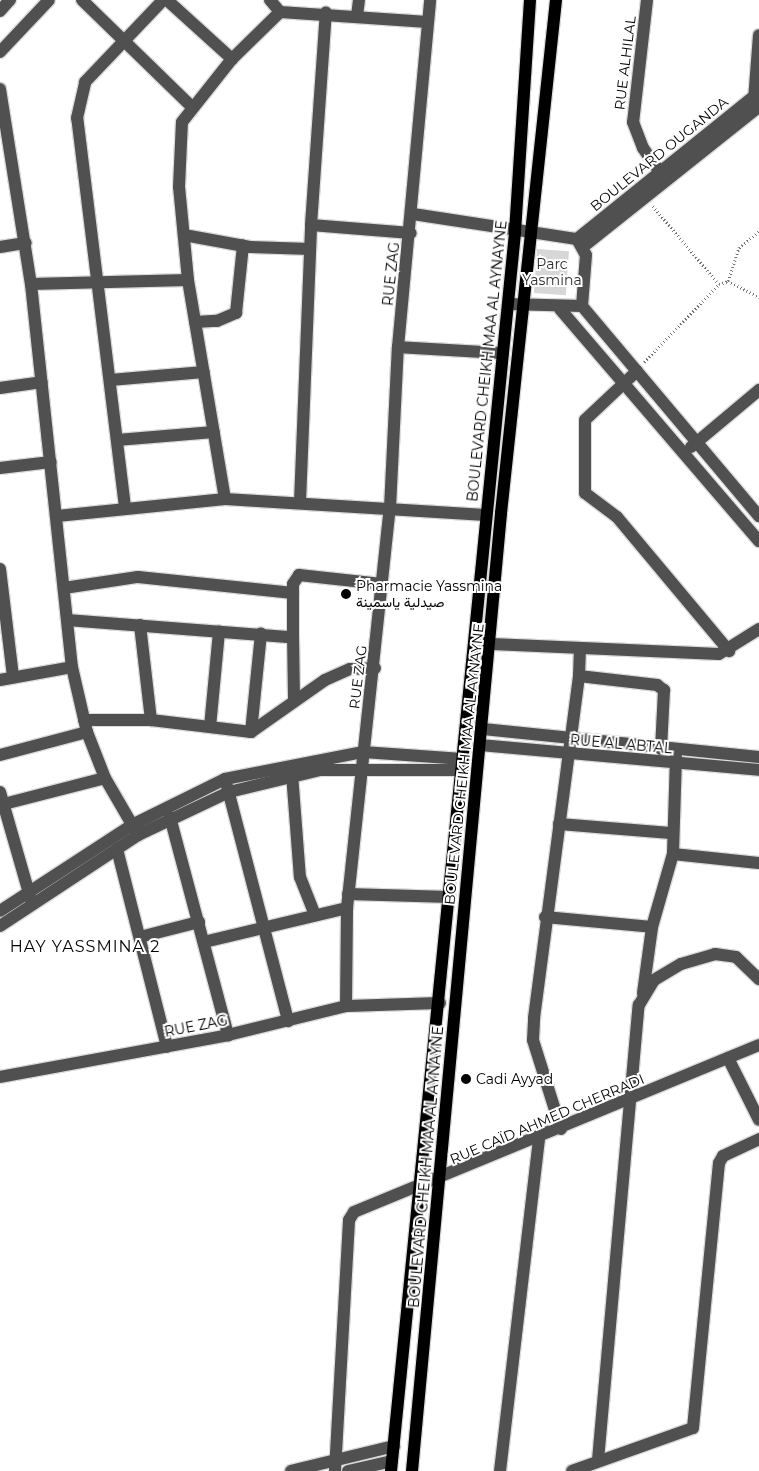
<!DOCTYPE html>
<meta charset="utf-8">
<style>
body{margin:0}
#map{position:relative;width:759px;height:1471px;overflow:hidden;background:#fff;font-family:Montserrat,Vazirmatn,sans-serif}
div>[style]{position:absolute}
.green>*{inset:0;background:#d7d7d7;transform-origin:0 0}
.path>*{height:2.5px;margin-top:-1.25px;transform-origin:0;background:repeating-linear-gradient(90deg,#727272 0 1px,transparent 0 3.5px)}
.roads{filter:drop-shadow(1px 0 #dbdbdb) drop-shadow(-1px 0 #dbdbdb) drop-shadow(0 1px #dbdbdb) drop-shadow(0 -1px #dbdbdb)}
.minor>*{height:12px;margin:-6px;padding:0 6px;transform-origin:6px;border-radius:6px;background:#505050}
.major>*{height:12px;margin:-6px;padding:0 6px;transform-origin:6px;border-radius:6px;background:#000}
.dots>*{width:14px;height:14px;translate:-50% -50%;box-sizing:border-box;border:2px solid #fff;border-radius:50%}
span{translate:-50% -50%;white-space:nowrap;text-align:center;line-height:1.15;-webkit-text-stroke:4px #fff;paint-order:stroke}
.street-label{font-size:14px;color:#000}
.park-label{font-size:14px;color:#2e2e2e}
.poi-label{font-size:14px;color:#000}
.left{translate:0 -50%;text-align:left}
.quarter-label{font-size:16px;color:#000;letter-spacing:1px}
</style>
<div id="map">
<div class="green">
<div style="left:537px;top:249px;width:32px;height:44px;rotate:4deg"></div>
</div>
<div class="path">
<div style="left:653px;top:206px;width:102px;rotate:49.8deg"></div>
<div style="left:728px;top:281px;width:35px;rotate:-72deg"></div>
<div style="left:739px;top:248px;width:26px;rotate:-40deg"></div>
<div style="left:644px;top:362px;width:108px;rotate:-46.1deg"></div>
<div style="left:719px;top:284px;width:9px;rotate:-18deg"></div>
<div style="left:728px;top:281px;width:35px;rotate:27deg"></div>
</div>
<div class="roads">
<div class="minor">
<div style="left:82px;top:0;width:152px;rotate:44.2deg"></div>
<div style="left:167px;top:0;width:88px;rotate:42.2deg"></div>
<div style="left:270px;top:0;width:16px;rotate:50deg"></div>
<div style="left:647px;top:0;width:123px;rotate:96.5deg"></div>
<div style="left:633px;top:122px;width:28px;rotate:69deg"></div>
<div style="left:643px;top:148px;width:38px;rotate:55deg"></div>
<div style="left:0;top:11px;width:15px;rotate:-48deg"></div>
<div style="left:357px;top:16px;width:16px;rotate:-83deg"></div>
<div style="left:0;top:52px;width:71px;rotate:-46.7deg"></div>
<div style="left:0;top:89px;width:197px;rotate:81deg"></div>
<div style="left:31px;top:284px;width:385px;rotate:83.9deg"></div>
<div style="left:72px;top:667px;width:67px;rotate:77deg"></div>
<div style="left:87px;top:732px;width:49px;rotate:68.6deg"></div>
<div style="left:105px;top:778px;width:66px;rotate:59.9deg"></div>
<div style="left:754px;top:100px;width:65px;rotate:-85.6deg"></div>
<div style="left:413px;top:214px;width:166px;rotate:8.7deg"></div>
<div style="left:577px;top:239px;width:18px;rotate:61deg"></div>
<div style="left:586px;top:255px;width:51px;rotate:94.5deg"></div>
<div style="left:582px;top:306px;width:74px;rotate:-178.5deg"></div>
<div style="left:311px;top:225px;width:100px;rotate:4.6deg"></div>
<div style="left:184px;top:235px;width:67px;rotate:10.3deg"></div>
<div style="left:250px;top:247px;width:60px;rotate:1.9deg"></div>
<div style="left:577px;top:239px;width:234px;rotate:-38.9deg"></div>
<div style="left:584px;top:246px;width:223px;rotate:-38.5deg"></div>
<div style="left:0;top:247px;width:26px;rotate:-9deg"></div>
<div style="left:31px;top:284px;width:157px;rotate:-1.5deg"></div>
<div style="left:582px;top:306px;width:275px;rotate:49.9deg"></div>
<div style="left:560px;top:309px;width:306px;rotate:49.4deg"></div>
<div style="left:195px;top:322px;width:22px;rotate:-3deg"></div>
<div style="left:217px;top:321px;width:21px;rotate:-23deg"></div>
<div style="left:236px;top:313px;width:68px;rotate:-84.1deg"></div>
<div style="left:398px;top:347px;width:105px;rotate:3.3deg"></div>
<div style="left:637px;top:371px;width:71px;rotate:136.7deg"></div>
<div style="left:585px;top:420px;width:73px;rotate:90deg"></div>
<div style="left:585px;top:493px;width:40px;rotate:37deg"></div>
<div style="left:617px;top:517px;width:175px;rotate:50.1deg"></div>
<div style="left:110px;top:380px;width:94px;rotate:-4.9deg"></div>
<div style="left:0;top:388px;width:42px;rotate:-8.1deg"></div>
<div style="left:117px;top:440px;width:97px;rotate:-4.7deg"></div>
<div style="left:691px;top:447px;width:89px;rotate:-40deg"></div>
<div style="left:0;top:468px;width:51px;rotate:-6.7deg"></div>
<div style="left:225px;top:499px;width:222px;rotate:-99.6deg"></div>
<div style="left:188px;top:280px;width:93px;rotate:-95.5deg"></div>
<div style="left:179px;top:187px;width:65px;rotate:-87.4deg"></div>
<div style="left:182px;top:122px;width:80px;rotate:-51.6deg"></div>
<div style="left:232px;top:59px;width:67px;rotate:-44.4deg"></div>
<div style="left:280px;top:12px;width:148px;rotate:3.9deg"></div>
<div style="left:300px;top:502px;width:277px;rotate:-87.7deg"></div>
<div style="left:311px;top:225px;width:213px;rotate:-86deg"></div>
<div style="left:125px;top:507px;width:392px;rotate:-97deg"></div>
<div style="left:77px;top:118px;width:37px;rotate:-77deg"></div>
<div style="left:85px;top:82px;width:113px;rotate:-46.4deg"></div>
<div style="left:57px;top:516px;width:169px;rotate:-5.8deg"></div>
<div style="left:225px;top:499px;width:261px;rotate:3.5deg"></div>
<div style="left:0;top:569px;width:109px;rotate:83.1deg"></div>
<div style="left:64px;top:588px;width:75px;rotate:-8.5deg"></div>
<div style="left:138px;top:577px;width:156px;rotate:5.9deg"></div>
<div style="left:67px;top:620px;width:221px;rotate:4.4deg"></div>
<div style="left:287px;top:637px;width:6px;rotate:-18deg"></div>
<div style="left:293px;top:635px;width:51px;rotate:-90deg"></div>
<div style="left:293px;top:584px;width:11px;rotate:-56deg"></div>
<div style="left:299px;top:575px;width:83px;rotate:6.2deg"></div>
<div style="left:140px;top:625px;width:96px;rotate:83.4deg"></div>
<div style="left:293px;top:635px;width:65px;rotate:89.1deg"></div>
<div style="left:492px;top:644px;width:227px;rotate:2.5deg"></div>
<div style="left:719px;top:654px;width:47px;rotate:-32deg"></div>
<div style="left:579px;top:676px;width:28px;rotate:-88deg"></div>
<div style="left:0;top:680px;width:73px;rotate:-10.2deg"></div>
<div style="left:84px;top:720px;width:67px"></div>
<div style="left:151px;top:720px;width:101px;rotate:6.8deg"></div>
<div style="left:251px;top:732px;width:90px;rotate:-35.1deg"></div>
<div style="left:325px;top:680px;width:27px;rotate:-24deg"></div>
<div style="left:350px;top:669px;width:25px;rotate:-2deg"></div>
<div style="left:210px;top:727px;width:96px;rotate:-84.6deg"></div>
<div style="left:483px;top:729px;width:277px;rotate:5.8deg"></div>
<div style="left:251px;top:732px;width:99px;rotate:-84.2deg"></div>
<div style="left:480px;top:745px;width:280px;rotate:5.1deg"></div>
<div style="left:0;top:755px;width:90px;rotate:-14.8deg"></div>
<div style="left:676px;top:757px;width:97px;rotate:91.8deg"></div>
<div style="left:673px;top:854px;width:86px;rotate:6deg"></div>
<div style="left:292px;top:774px;width:103px;rotate:85.6deg"></div>
<div style="left:300px;top:877px;width:41px;rotate:68.5deg"></div>
<div style="left:227px;top:786px;width:243px;rotate:75.4deg"></div>
<div style="left:0;top:792px;width:112px;rotate:74deg"></div>
<div style="left:0;top:805px;width:108px;rotate:-14.4deg"></div>
<div style="left:170px;top:817px;width:226px;rotate:75.1deg"></div>
<div style="left:559px;top:824px;width:112px;rotate:4.6deg"></div>
<div style="left:117px;top:849px;width:204px;rotate:75.8deg"></div>
<div style="left:348px;top:894px;width:102px;rotate:1.7deg"></div>
<div style="left:0;top:911px;width:158px;rotate:-33.1deg"></div>
<div style="left:132px;top:825px;width:104px;rotate:-26.3deg"></div>
<div style="left:225px;top:779px;width:141px;rotate:-11.1deg"></div>
<div style="left:363px;top:752px;width:100px;rotate:4deg"></div>
<div style="left:545px;top:917px;width:107px;rotate:5.3deg"></div>
<div style="left:0;top:926px;width:165px;rotate:-33.4deg"></div>
<div style="left:138px;top:835px;width:101px;rotate:-25.3deg"></div>
<div style="left:229px;top:792px;width:94px;rotate:-13.6deg"></div>
<div style="left:320px;top:770px;width:142px"></div>
<div style="left:140px;top:937px;width:61px;rotate:-14.3deg"></div>
<div style="left:204px;top:942px;width:147px;rotate:-13.4deg"></div>
<div style="left:643px;top:993px;width:67px;rotate:-82.2deg"></div>
<div style="left:652px;top:927px;width:76px;rotate:-74deg"></div>
<div style="left:346px;top:1006px;width:94px;rotate:-1.8deg"></div>
<div style="left:728px;top:1058px;width:69px;rotate:63.4deg"></div>
<div style="left:0;top:1077px;width:232px;rotate:-10.4deg"></div>
<div style="left:228px;top:1035px;width:122px;rotate:-13.8deg"></div>
<div style="left:346px;top:1006px;width:98px;rotate:-89.4deg"></div>
<div style="left:347px;top:908px;width:402px;rotate:-83.9deg"></div>
<div style="left:390px;top:508px;width:161px;rotate:-87.2deg"></div>
<div style="left:398px;top:347px;width:348px;rotate:-84.7deg"></div>
<div style="left:561px;top:1129px;width:93px;rotate:-107.5deg"></div>
<div style="left:533px;top:1040px;width:22px;rotate:-87deg"></div>
<div style="left:534px;top:1018px;width:345px;rotate:-82.5deg"></div>
<div style="left:579px;top:676px;width:79px;rotate:6.6deg"></div>
<div style="left:657px;top:685px;width:9px;rotate:36deg"></div>
<div style="left:664px;top:690px;width:59px;rotate:92.9deg"></div>
<div style="left:598px;top:1460px;width:457px;rotate:-84.9deg"></div>
<div style="left:639px;top:1005px;width:29px;rotate:-59deg"></div>
<div style="left:654px;top:980px;width:31px;rotate:-31deg"></div>
<div style="left:681px;top:964px;width:35px;rotate:-16deg"></div>
<div style="left:715px;top:954px;width:21px;rotate:8deg"></div>
<div style="left:736px;top:957px;width:32px;rotate:44deg"></div>
<div style="left:291px;top:1471px;width:106px;rotate:-13.6deg"></div>
<div style="left:335px;top:1471px;width:251px;rotate:-86.8deg"></div>
<div style="left:349px;top:1220px;width:9px;rotate:-58deg"></div>
<div style="left:354px;top:1212px;width:438px;rotate:-22.4deg"></div>
<div style="left:348px;top:1471px;width:45px;rotate:-12.8deg"></div>
<div style="left:500px;top:1471px;width:335px;rotate:-83.3deg"></div>
<div style="left:572px;top:1471px;width:128px;rotate:-19.6deg"></div>
<div style="left:693px;top:1428px;width:266px;rotate:-84.4deg"></div>
<div style="left:719px;top:1163px;width:8px;rotate:-60deg"></div>
<div style="left:723px;top:1156px;width:40px;rotate:-25deg"></div>
</div>
<div class="major">
<div style="left:391px;top:1471px;width:1245px;rotate:-84.28deg"></div>
<div style="left:515px;top:232px;width:232px;rotate:-86.3deg"></div>
<div style="left:412px;top:1471px;width:962px;rotate:-84.69deg"></div>
<div style="left:501px;top:513px;width:516px;rotate:-83.88deg"></div>
</div>
</div>
<div class="dots">
<div style="left:346px;top:594px;background:#000"></div>
<div style="left:466px;top:1079px;background:#000"></div>
</div>
<div class="street-label">
<span style="left:625px;top:63px;rotate:-83deg">RUE ALHILAL</span>
<span style="left:659px;top:154px;rotate:-39deg">BOULEVARD OUGANDA</span>
<span style="left:391px;top:274px;rotate:-84deg">RUE ZAG</span>
<span style="left:487px;top:361px;rotate:-84deg">BOULEVARD CHEIKH MAA AL AYNAYNE</span>
<span style="left:358px;top:677px;rotate:-83deg">RUE ZAG</span>
<span style="left:621px;top:744px;rotate:5deg">RUE AL ABTAL</span>
<span style="left:464px;top:764px;rotate:-84deg">BOULEVARD CHEIKH MAA AL AYNAYNE</span>
<span style="left:196px;top:1026px;rotate:-11deg">RUE ZAG</span>
<span style="left:547px;top:1119px;rotate:-23deg">RUE CAÏD AHMED CHERRADI</span>
<span style="left:426px;top:1167px;rotate:-85deg">BOULEVARD CHEIKH MAA AL AYNAYNE</span>
</div>
<div class="park-label">
<span style="left:552px;top:272px">Parc<br>Yasmina</span>
</div>
<div class="poi-label">
<span class="left" style="left:356px;top:594px">Pharmacie Yassmina<br>صيدلية ياسمينة</span>
<span class="left" style="left:476px;top:1079px">Cadi Ayyad</span>
</div>
<div class="quarter-label">
<span style="left:85px;top:947px">HAY YASSMINA 2</span>
</div>
</div>
